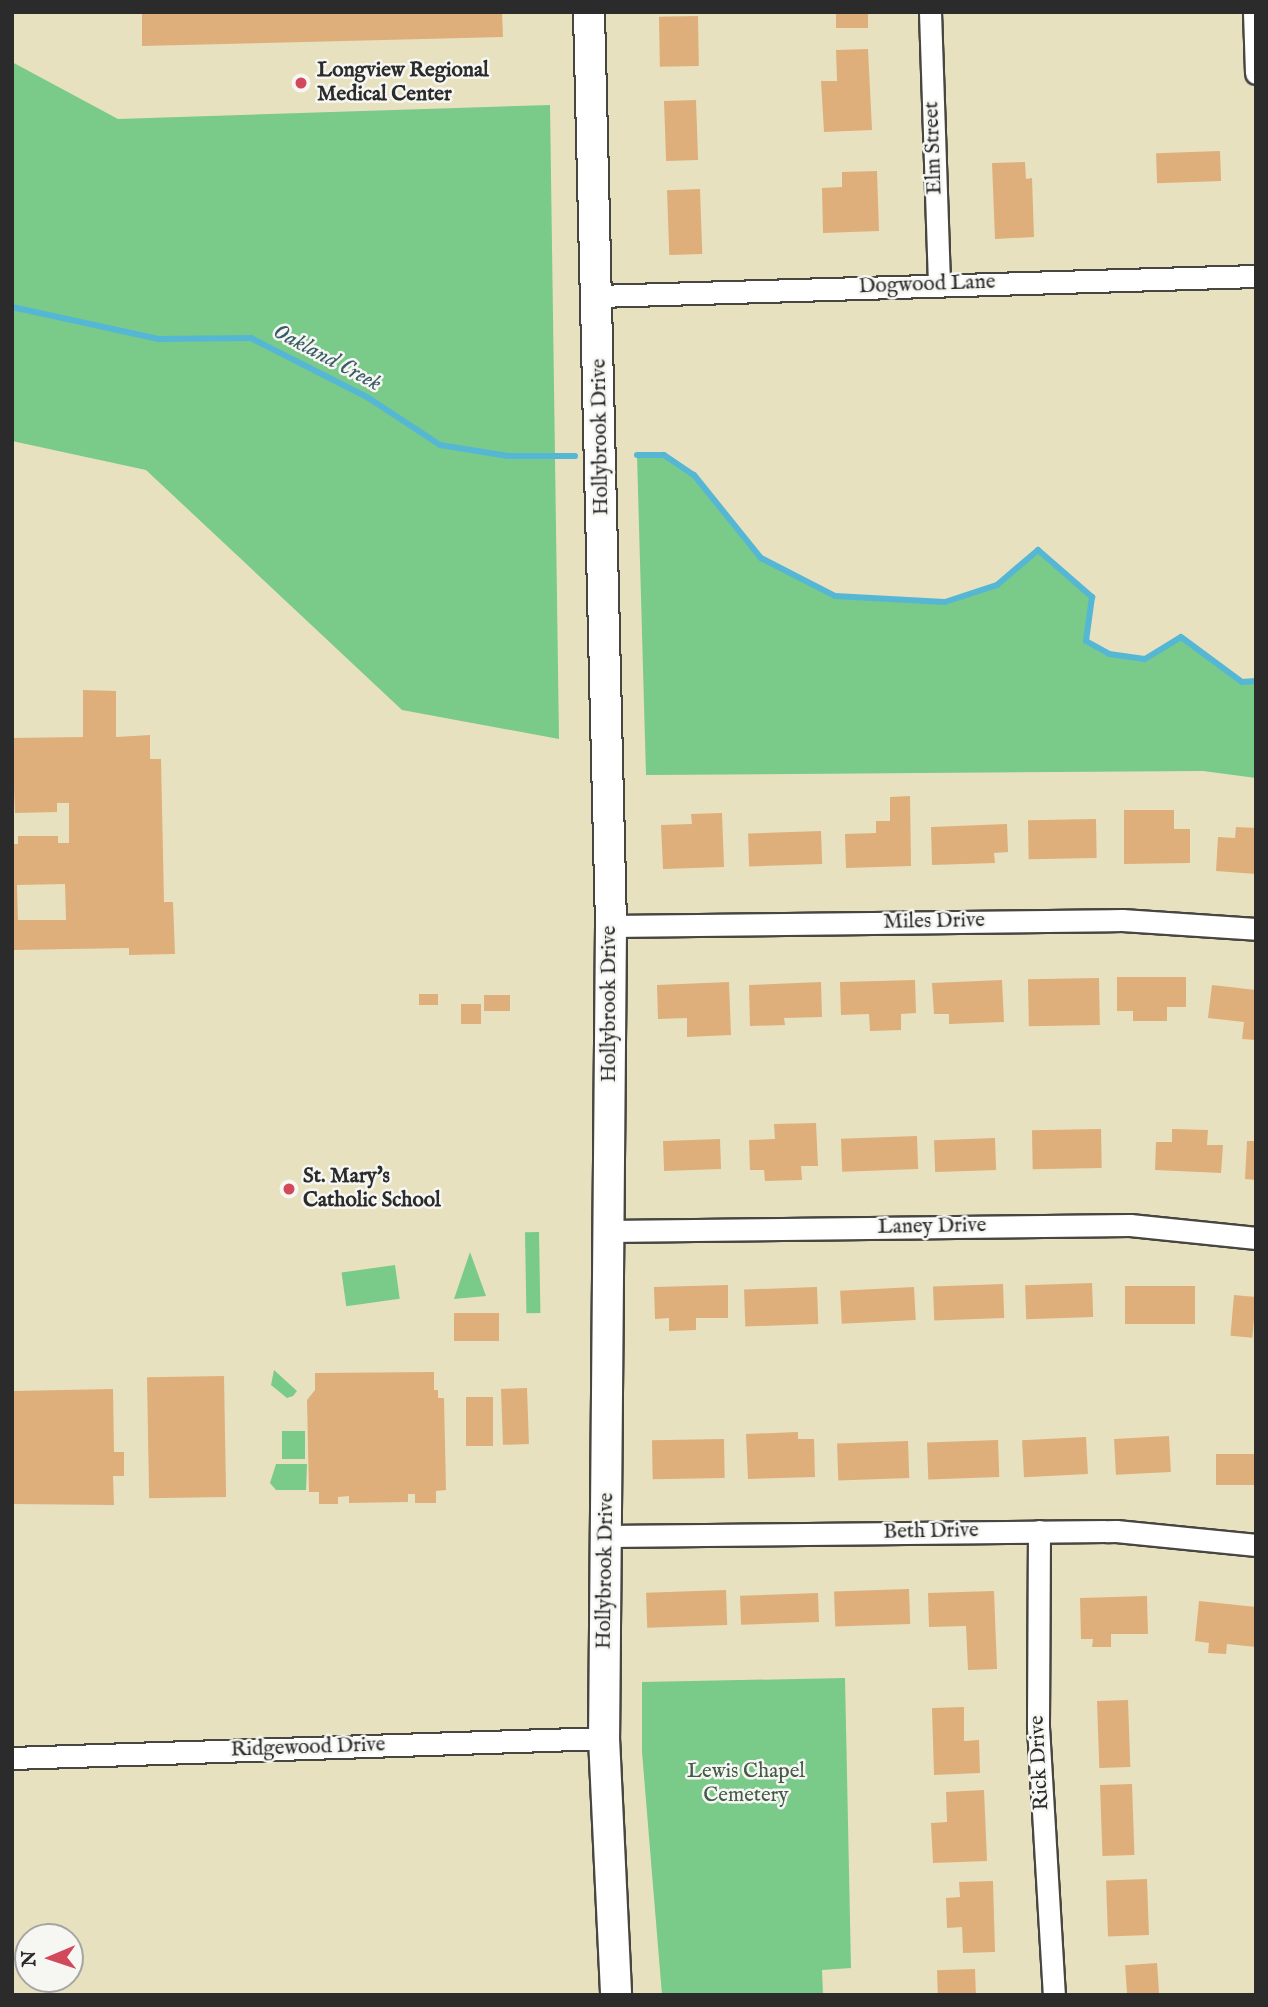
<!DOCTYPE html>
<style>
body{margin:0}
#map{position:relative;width:1268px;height:2007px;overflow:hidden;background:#e8e1c0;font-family:"IM FELL English",serif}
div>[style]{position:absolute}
.green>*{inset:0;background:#7aca8a;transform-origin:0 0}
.stream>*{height:6px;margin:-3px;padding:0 3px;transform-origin:3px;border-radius:3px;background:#56b7d5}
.building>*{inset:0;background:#deaf7b;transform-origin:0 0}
.roads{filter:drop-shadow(2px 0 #474641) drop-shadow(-2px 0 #474641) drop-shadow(0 2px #474641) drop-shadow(0 -2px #474641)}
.street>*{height:21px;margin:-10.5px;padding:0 10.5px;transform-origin:10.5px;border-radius:10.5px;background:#fff}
.secondary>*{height:30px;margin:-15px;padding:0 15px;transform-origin:15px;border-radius:15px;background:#fff}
.dots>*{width:19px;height:19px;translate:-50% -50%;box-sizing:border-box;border:4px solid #f6f6f2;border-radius:50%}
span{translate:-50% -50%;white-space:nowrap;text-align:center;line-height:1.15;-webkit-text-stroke:5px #f6f6f2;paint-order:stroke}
.poi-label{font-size:21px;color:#2b2b2b;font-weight:700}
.left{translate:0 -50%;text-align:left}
.street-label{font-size:21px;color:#2b2b2b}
.park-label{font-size:21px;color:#435b48}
.water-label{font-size:23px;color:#3a5c66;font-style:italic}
.frame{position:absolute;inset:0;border:14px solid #2b2b2b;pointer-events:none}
.north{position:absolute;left:14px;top:1923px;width:70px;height:70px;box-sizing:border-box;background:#f6f6f2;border:2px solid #a5a5a2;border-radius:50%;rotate:268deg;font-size:19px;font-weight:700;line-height:28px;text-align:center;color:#2b2b2b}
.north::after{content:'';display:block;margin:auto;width:24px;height:32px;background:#d1495b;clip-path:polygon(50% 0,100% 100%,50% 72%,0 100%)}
</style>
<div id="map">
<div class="green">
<div style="clip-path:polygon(12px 62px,118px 119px,550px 105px,559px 739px,402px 710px,146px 470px,12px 441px)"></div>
<div style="clip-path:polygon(637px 455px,664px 455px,694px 475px,761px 558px,835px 596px,945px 602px,997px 585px,1038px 550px,1092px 597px,1086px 641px,1109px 654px,1145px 659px,1181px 637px,1242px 682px,1256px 681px,1256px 778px,1203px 771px,646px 775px)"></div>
<div style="left:539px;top:1232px;width:81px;height:14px;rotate:89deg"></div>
<div style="clip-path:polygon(470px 1252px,486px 1296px,454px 1299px)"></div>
<div style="left:395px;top:1265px;width:34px;height:54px;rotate:82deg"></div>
<div style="clip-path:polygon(274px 1370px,297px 1391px,293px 1396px,287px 1398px,271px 1385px)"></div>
<div style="left:282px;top:1431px;width:23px;height:28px"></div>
<div style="clip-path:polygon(276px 1464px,307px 1464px,306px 1490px,276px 1490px,270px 1483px)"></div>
<div style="clip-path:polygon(845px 1678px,851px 1968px,822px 1970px,823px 1995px,662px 1995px,642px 1752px,642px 1682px)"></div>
</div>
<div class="stream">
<div style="left:12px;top:307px;width:150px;rotate:12.3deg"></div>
<div style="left:159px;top:339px;width:92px;rotate:-0.6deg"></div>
<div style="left:251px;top:338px;width:130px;rotate:27deg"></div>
<div style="left:367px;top:397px;width:87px;rotate:33.3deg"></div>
<div style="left:440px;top:445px;width:69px;rotate:9.2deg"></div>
<div style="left:508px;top:456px;width:67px"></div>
<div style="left:637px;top:455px;width:27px"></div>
<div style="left:664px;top:455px;width:36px;rotate:34deg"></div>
<div style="left:694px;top:475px;width:107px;rotate:51.1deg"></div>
<div style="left:761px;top:558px;width:83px;rotate:27.2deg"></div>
<div style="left:835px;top:596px;width:110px;rotate:3.1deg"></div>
<div style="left:945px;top:602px;width:55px;rotate:-18.1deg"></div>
<div style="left:997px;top:585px;width:54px;rotate:-40.5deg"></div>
<div style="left:1038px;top:550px;width:72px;rotate:41deg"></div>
<div style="left:1092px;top:597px;width:44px;rotate:97.8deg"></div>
<div style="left:1086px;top:641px;width:26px;rotate:29deg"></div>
<div style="left:1109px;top:654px;width:36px;rotate:8deg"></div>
<div style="left:1145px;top:659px;width:42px;rotate:-31.4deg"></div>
<div style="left:1181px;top:637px;width:76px;rotate:36.4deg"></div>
<div style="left:1242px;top:682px;width:14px;rotate:-4deg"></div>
</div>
<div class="building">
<div style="clip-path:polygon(142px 12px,502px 12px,503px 37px,142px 46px)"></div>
<div style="left:836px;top:12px;width:32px;height:16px"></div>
<div style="left:698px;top:16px;width:50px;height:39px;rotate:89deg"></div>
<div style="clip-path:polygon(868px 49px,872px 130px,824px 132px,821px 81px,837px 81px,836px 50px)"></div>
<div style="left:696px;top:100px;width:60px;height:32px;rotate:88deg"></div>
<div style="left:1220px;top:151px;width:30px;height:64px;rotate:88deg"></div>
<div style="clip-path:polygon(1025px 162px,1026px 179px,1032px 178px,1034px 237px,995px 239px,992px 163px)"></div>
<div style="clip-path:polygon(877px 171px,879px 231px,823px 233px,822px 188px,842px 187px,842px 172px)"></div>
<div style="left:700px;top:189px;width:65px;height:33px;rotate:88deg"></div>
<div style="clip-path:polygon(evenodd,83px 690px,116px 691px,116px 737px,150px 735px,150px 759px,161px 759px,164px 902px,173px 902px,175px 954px,129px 955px,129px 948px,12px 950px,12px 844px,18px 844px,18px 836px,58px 836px,58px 843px,69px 843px,69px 803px,57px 803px,57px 812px,15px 813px,12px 738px,83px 737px,83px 690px,65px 884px,66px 920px,18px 920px,17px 885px,65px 884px)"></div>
<div style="clip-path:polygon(910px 796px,911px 866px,846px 868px,845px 834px,876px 833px,876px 821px,890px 821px,890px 797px)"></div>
<div style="clip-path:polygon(1124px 810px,1174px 810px,1174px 829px,1190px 829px,1190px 863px,1124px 864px)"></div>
<div style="clip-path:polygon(722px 813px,724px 867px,663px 869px,661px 825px,692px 824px,691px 814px)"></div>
<div style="left:1096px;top:819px;width:39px;height:68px;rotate:89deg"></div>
<div style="clip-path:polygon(1007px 824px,1008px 852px,994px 853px,995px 863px,932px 865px,931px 827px)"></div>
<div style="clip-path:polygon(1236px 827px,1256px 828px,1256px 874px,1216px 871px,1218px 837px,1235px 838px)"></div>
<div style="left:821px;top:831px;width:33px;height:73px;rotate:88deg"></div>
<div style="clip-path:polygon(1117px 977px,1186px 977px,1186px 1007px,1167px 1007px,1167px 1021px,1133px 1021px,1133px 1011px,1117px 1011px)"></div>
<div style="left:1099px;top:978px;width:47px;height:71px;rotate:89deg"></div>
<div style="clip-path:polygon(915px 980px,916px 1013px,901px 1014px,901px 1030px,870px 1031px,869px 1014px,841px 1015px,840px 982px)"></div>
<div style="clip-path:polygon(1002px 980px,1004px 1022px,949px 1024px,949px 1014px,934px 1014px,932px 983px)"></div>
<div style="clip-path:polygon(729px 982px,731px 1035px,687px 1037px,687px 1018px,658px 1019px,657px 985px)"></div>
<div style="clip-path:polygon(821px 982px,822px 1017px,784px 1018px,785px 1025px,750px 1026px,749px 985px)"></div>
<div style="clip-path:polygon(1212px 985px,1256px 990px,1256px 1040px,1242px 1039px,1244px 1022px,1208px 1018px)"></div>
<div style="left:419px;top:994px;width:19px;height:11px"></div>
<div style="left:484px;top:995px;width:26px;height:16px"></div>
<div style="left:461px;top:1004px;width:20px;height:20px"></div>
<div style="clip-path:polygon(816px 1123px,818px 1166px,801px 1166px,802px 1180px,765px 1181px,764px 1170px,750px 1170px,749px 1140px,775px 1139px,774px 1124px)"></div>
<div style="left:1101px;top:1129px;width:39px;height:69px;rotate:89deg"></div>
<div style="clip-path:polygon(1172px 1129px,1208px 1130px,1207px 1145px,1223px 1145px,1221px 1173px,1155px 1170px,1156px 1142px,1172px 1142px)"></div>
<div style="left:917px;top:1136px;width:33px;height:76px;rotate:88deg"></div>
<div style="left:995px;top:1138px;width:32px;height:61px;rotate:88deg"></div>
<div style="left:720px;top:1139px;width:30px;height:57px;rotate:88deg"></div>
<div style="clip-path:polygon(1247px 1141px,1256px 1141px,1256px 1180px,1245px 1179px)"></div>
<div style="left:1092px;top:1283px;width:34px;height:67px;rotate:88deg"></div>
<div style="left:1003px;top:1284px;width:34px;height:70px;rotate:88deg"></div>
<div style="clip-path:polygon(728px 1285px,728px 1318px,696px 1318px,696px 1330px,669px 1331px,669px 1318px,655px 1319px,654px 1287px)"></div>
<div style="left:1125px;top:1286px;width:70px;height:38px"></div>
<div style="left:817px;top:1287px;width:37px;height:73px;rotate:88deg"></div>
<div style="left:914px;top:1287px;width:33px;height:74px;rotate:87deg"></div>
<div style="left:1234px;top:1295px;width:22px;height:41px;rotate:5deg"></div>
<div style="left:499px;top:1313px;width:28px;height:45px;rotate:90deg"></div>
<div style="clip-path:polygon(434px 1372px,434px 1390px,438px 1390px,438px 1398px,444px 1398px,446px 1490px,436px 1491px,436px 1503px,415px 1503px,415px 1494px,408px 1494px,408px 1502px,349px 1503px,349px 1496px,338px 1497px,338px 1504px,319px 1504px,319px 1492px,309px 1492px,307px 1400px,315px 1390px,315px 1373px)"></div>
<div style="left:224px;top:1376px;width:121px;height:77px;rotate:89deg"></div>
<div style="left:527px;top:1388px;width:56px;height:26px;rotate:88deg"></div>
<div style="clip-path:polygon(113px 1389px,114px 1452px,124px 1452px,124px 1476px,113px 1476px,114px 1505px,12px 1504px,12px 1391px)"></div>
<div style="left:466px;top:1397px;width:27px;height:49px"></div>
<div style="clip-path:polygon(798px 1432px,798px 1439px,814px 1439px,815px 1477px,748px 1479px,746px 1434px)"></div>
<div style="left:1169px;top:1436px;width:36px;height:55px;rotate:87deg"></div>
<div style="left:1086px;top:1437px;width:37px;height:64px;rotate:87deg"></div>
<div style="left:724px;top:1439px;width:39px;height:72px;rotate:89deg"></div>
<div style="left:998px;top:1440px;width:37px;height:71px;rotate:88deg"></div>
<div style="left:908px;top:1441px;width:37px;height:71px;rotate:88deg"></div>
<div style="left:1216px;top:1454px;width:40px;height:31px"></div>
<div style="left:909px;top:1589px;width:35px;height:75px;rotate:88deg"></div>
<div style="left:726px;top:1590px;width:35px;height:80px;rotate:88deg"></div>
<div style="clip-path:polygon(994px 1591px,997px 1669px,968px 1670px,966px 1626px,929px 1627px,928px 1593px)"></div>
<div style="left:818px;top:1593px;width:29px;height:78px;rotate:88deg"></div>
<div style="clip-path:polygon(1147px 1596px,1148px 1634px,1111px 1634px,1111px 1647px,1092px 1647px,1093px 1639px,1081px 1639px,1080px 1598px)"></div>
<div style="clip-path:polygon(1199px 1601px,1256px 1607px,1256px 1647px,1227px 1644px,1226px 1654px,1208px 1653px,1209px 1643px,1195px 1641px)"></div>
<div style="left:1128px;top:1700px;width:67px;height:31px;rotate:88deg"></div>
<div style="clip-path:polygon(964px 1707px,964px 1741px,979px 1740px,980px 1773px,934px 1775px,932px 1708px)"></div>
<div style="left:1132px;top:1784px;width:71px;height:32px;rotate:88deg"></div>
<div style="clip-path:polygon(984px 1790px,987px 1861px,933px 1863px,931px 1823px,947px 1822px,946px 1792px)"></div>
<div style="left:1147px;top:1879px;width:56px;height:41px;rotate:88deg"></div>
<div style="clip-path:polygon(993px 1881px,995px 1952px,963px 1953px,962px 1927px,947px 1928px,946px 1898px,960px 1897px,959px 1882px)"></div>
<div style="left:1157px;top:1963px;width:32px;height:32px;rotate:86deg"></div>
<div style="left:975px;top:1969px;width:26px;height:38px;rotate:88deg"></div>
</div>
<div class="roads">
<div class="street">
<div style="left:930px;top:12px;width:272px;rotate:88.1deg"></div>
<div style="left:1254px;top:12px;width:61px;rotate:88.1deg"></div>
<div style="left:598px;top:296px;width:658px;rotate:-1.74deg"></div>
<div style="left:611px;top:926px;width:511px;rotate:-0.67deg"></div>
<div style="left:1122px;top:920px;width:134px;rotate:3.8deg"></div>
<div style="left:608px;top:1231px;width:522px;rotate:-0.66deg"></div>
<div style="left:1130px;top:1225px;width:127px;rotate:5.9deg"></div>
<div style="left:1039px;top:1531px;width:196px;rotate:90.3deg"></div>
<div style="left:1038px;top:1727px;width:268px;rotate:86.6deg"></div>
<div style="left:606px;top:1536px;width:510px;rotate:-0.56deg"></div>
<div style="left:1116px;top:1531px;width:141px;rotate:5.7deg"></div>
<div style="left:12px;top:1758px;width:592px;rotate:-1.93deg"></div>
</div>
<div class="secondary">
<div style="left:589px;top:12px;width:914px;rotate:88.62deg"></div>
<div style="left:611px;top:926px;width:812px;rotate:90.49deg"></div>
<div style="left:604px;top:1738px;width:257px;rotate:87.3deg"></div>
</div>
</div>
<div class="dots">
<div style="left:301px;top:83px;background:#d1495b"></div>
<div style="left:289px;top:1189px;background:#d1495b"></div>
</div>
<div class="poi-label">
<span class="left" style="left:317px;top:83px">Longview Regional<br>Medical Center</span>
<span class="left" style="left:303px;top:1189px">St. Mary's<br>Catholic School</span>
</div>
<div class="street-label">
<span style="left:934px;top:148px;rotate:-92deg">Elm Street</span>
<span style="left:927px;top:285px;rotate:-2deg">Dogwood Lane</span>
<span style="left:601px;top:437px;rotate:-91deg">Hollybrook Drive</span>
<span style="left:934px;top:922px;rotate:-1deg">Miles Drive</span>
<span style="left:610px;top:1004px;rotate:-90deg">Hollybrook Drive</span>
<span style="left:932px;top:1227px;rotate:-1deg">Laney Drive</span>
<span style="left:931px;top:1532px;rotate:-1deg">Beth Drive</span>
<span style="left:606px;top:1571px;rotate:-89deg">Hollybrook Drive</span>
<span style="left:308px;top:1748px;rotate:-2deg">Ridgewood Drive</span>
<span style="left:1040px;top:1763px;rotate:-93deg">Rick Drive</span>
</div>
<div class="park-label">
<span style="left:746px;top:1784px">Lewis Chapel<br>Cemetery</span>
</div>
<div class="water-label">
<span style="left:327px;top:358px;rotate:28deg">Oakland Creek</span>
</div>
<div class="frame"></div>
<div class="north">N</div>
</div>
